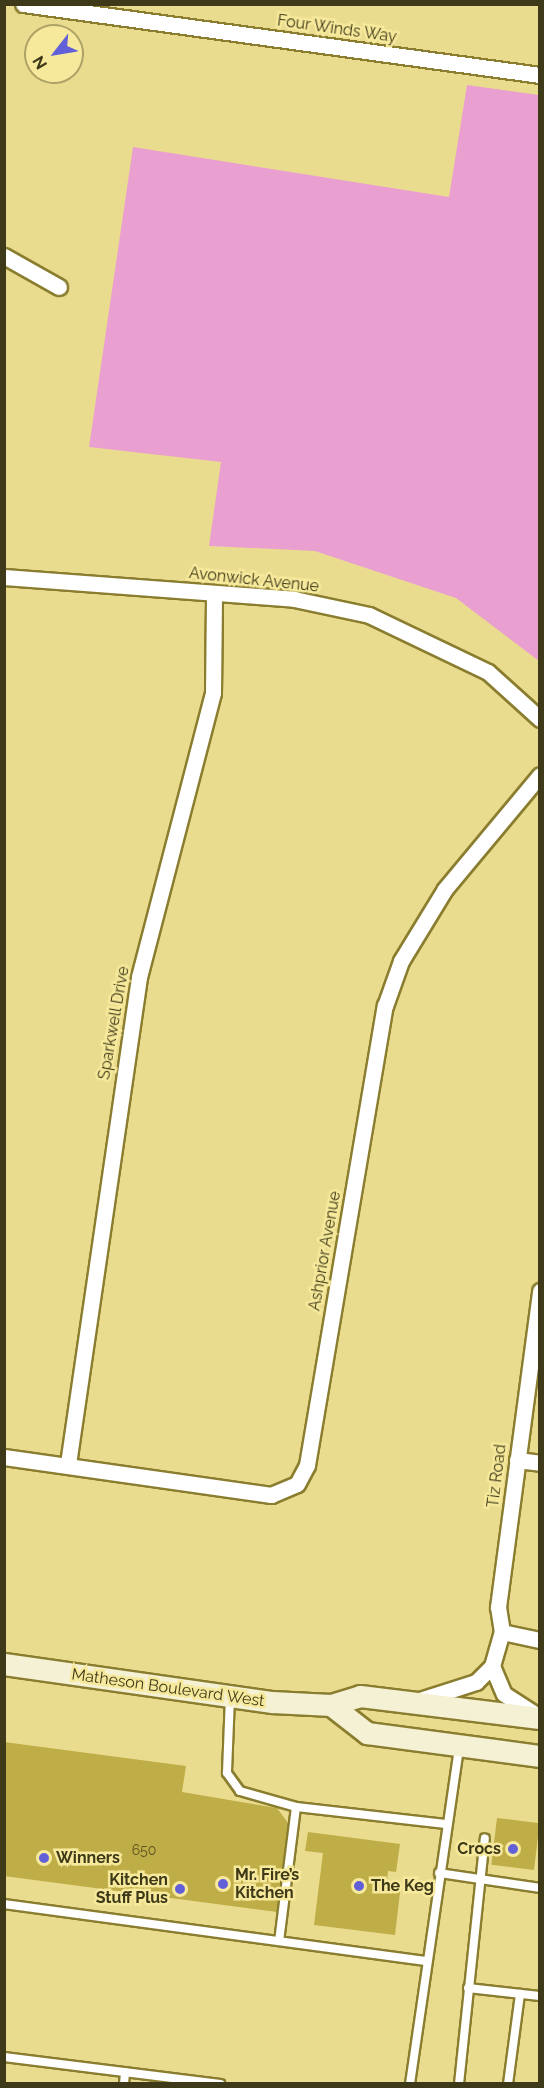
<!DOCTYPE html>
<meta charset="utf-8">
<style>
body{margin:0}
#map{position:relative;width:544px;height:2088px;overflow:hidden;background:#eadc8e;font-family:Raleway,sans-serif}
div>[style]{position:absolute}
.green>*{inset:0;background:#e9a0d1}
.building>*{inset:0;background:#bfad47;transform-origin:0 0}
.roads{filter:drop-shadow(2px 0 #8a7d2f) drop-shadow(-2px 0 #8a7d2f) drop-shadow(0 2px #8a7d2f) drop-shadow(0 -2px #8a7d2f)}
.lane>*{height:8px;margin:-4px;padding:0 4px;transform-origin:4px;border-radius:4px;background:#fff}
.street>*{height:15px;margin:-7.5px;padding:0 7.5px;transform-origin:7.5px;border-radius:7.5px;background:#fff}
.secondary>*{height:21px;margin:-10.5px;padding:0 10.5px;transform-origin:10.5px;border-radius:10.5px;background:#f5f1d4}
.dots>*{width:16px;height:16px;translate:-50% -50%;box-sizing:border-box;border:3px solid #f7e99b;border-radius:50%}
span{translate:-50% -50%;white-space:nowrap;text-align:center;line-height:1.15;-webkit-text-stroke:5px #f7e99b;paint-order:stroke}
.number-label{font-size:14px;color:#5e5624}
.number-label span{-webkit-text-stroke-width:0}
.street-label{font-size:16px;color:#3e3918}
.poi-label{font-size:16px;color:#3e3918;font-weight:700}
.right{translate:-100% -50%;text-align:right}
.left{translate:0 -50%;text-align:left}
.frame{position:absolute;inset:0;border:6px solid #3e3918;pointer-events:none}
.north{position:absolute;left:24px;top:24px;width:60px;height:60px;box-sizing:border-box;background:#f7e99b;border:2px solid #ada367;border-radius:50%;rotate:239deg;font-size:16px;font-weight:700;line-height:24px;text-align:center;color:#3e3918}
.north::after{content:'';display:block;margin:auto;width:21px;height:27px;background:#6260d9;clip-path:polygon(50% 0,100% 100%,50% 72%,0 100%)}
</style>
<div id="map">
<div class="green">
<div style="clip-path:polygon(467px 85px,539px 95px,539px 661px,456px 598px,315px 551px,209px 546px,221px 462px,89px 447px,133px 147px,449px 197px)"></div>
</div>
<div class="building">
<div style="clip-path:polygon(4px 1742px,186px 1766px,182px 1792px,277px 1808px,288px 1823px,277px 1912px,4px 1876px)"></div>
<div style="left:497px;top:1818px;width:43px;height:47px;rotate:7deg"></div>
<div style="clip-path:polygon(308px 1832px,400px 1844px,396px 1872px,388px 1871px,387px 1882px,401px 1884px,395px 1935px,314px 1925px,323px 1853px,305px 1851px)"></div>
</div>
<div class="roads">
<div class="lane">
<div style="left:230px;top:1697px;width:76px;rotate:92.3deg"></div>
<div style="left:227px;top:1773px;width:22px;rotate:54deg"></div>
<div style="left:240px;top:1791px;width:58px;rotate:15.9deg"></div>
<div style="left:296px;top:1807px;width:135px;rotate:97.2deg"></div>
<div style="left:296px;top:1807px;width:151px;rotate:6.5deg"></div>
<div style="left:439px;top:1873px;width:102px;rotate:8.4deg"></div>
<div style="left:4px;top:1904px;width:427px;rotate:7.7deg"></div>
<div style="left:468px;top:1988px;width:72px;rotate:6.3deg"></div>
<div style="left:4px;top:2057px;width:218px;rotate:7.1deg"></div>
<div style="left:124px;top:2084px;width:12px;rotate:-85deg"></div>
<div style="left:410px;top:2084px;width:341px;rotate:-81.7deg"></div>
<div style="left:459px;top:2084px;width:247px;rotate:-84deg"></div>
<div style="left:508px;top:2084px;width:91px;rotate:-82.4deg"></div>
</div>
<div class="street">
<div style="left:23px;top:4px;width:522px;rotate:7.82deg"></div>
<div style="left:4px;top:256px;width:63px;rotate:29.4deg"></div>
<div style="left:4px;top:577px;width:291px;rotate:4.3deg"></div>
<div style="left:294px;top:599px;width:77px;rotate:12deg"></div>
<div style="left:369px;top:615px;width:132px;rotate:25.6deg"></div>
<div style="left:488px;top:672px;width:70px;rotate:42.1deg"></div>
<div style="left:4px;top:1457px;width:270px;rotate:8.1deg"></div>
<div style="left:271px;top:1495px;width:28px;rotate:-23deg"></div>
<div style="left:297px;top:1484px;width:21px;rotate:-62deg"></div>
<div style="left:307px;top:1465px;width:466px;rotate:-80.4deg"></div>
<div style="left:385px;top:1006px;width:48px;rotate:-70.4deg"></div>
<div style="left:401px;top:961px;width:84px;rotate:-58.6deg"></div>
<div style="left:445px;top:889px;width:148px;rotate:-50.2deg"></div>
<div style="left:517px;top:1460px;width:23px;rotate:7deg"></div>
<div style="left:68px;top:1464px;width:492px;rotate:-81.7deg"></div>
<div style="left:139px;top:977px;width:293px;rotate:-75.4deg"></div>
<div style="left:213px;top:693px;width:100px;rotate:-89.4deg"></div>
<div style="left:502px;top:1632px;width:39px;rotate:12deg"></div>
<div style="left:492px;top:1666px;width:30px;rotate:67deg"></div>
<div style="left:504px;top:1694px;width:35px;rotate:33deg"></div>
<div style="left:420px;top:1700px;width:59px;rotate:-17.8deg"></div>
<div style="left:476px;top:1682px;width:23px;rotate:-45deg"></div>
<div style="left:492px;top:1666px;width:35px;rotate:-74deg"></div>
<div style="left:502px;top:1632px;width:25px;rotate:-99deg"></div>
<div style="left:498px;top:1607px;width:319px;rotate:-82.4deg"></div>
</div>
<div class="secondary">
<div style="left:4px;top:1664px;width:271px;rotate:8.1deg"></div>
<div style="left:272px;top:1702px;width:59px;rotate:2.9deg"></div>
<div style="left:331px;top:1705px;width:30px;rotate:-17deg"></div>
<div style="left:360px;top:1696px;width:181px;rotate:7deg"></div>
<div style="left:331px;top:1705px;width:46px;rotate:37.9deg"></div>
<div style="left:367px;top:1733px;width:175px;rotate:7.6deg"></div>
</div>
</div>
<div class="dots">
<div style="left:513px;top:1849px;background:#6260d9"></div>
<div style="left:44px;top:1858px;background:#6260d9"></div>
<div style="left:223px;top:1884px;background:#6260d9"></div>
<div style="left:359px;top:1886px;background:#6260d9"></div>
<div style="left:180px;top:1889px;background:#6260d9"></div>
</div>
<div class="number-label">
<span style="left:144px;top:1850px">650</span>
</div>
<div class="street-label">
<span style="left:337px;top:29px;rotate:8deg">Four Winds Way</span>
<span style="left:254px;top:580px;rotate:6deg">Avonwick Avenue</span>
<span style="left:114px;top:1023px;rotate:-80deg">Sparkwell Drive</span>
<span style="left:325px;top:1251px;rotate:-80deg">Ashprior Avenue</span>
<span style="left:497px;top:1476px;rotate:-83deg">Tiz Road</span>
<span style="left:168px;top:1688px;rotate:8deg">Matheson Boulevard West</span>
</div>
<div class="poi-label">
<span class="right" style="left:501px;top:1849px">Crocs</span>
<span class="left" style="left:56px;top:1858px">Winners</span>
<span class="left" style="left:235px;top:1884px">Mr. Fire’s<br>Kitchen</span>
<span class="right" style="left:168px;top:1889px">Kitchen<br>Stuff Plus</span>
<span class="left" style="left:371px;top:1886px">The Keg</span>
</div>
<div class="frame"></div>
<div class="north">N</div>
</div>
